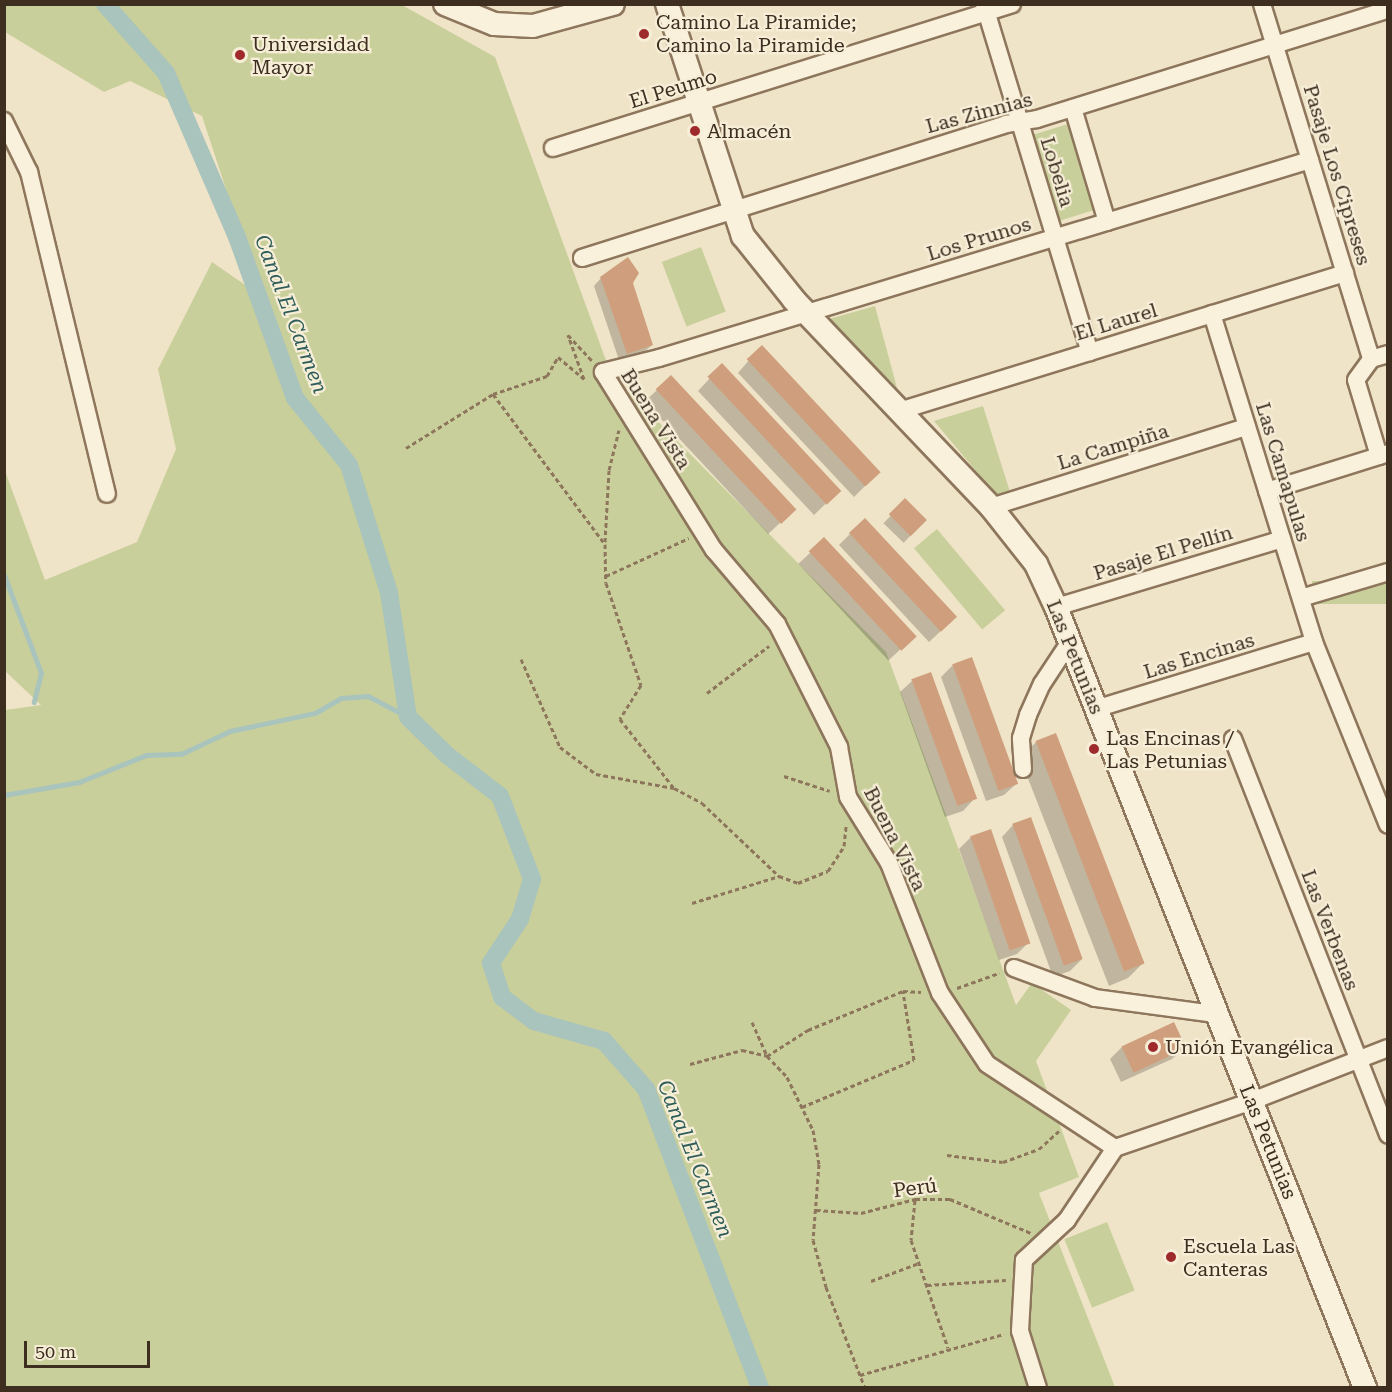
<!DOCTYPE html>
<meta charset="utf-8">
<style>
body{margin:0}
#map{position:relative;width:1392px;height:1392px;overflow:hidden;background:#f0e4c8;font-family:"Roboto Serif",serif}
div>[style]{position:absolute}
.green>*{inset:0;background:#c9cf9b;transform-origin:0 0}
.shadow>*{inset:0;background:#0003;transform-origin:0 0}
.stream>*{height:5px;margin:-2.5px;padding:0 2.5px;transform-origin:2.5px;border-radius:2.5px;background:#a9c4bc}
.canal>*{height:18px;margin:-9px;padding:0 9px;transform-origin:9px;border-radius:9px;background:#a9c4bc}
.building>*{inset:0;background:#cf9f7d;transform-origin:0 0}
.path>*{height:3px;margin-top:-1.5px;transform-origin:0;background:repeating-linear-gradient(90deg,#8d765c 0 4.5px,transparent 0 7.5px)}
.roads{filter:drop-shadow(2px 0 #8d765c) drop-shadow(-2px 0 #8d765c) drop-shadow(0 2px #8d765c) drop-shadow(0 -2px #8d765c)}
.street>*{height:16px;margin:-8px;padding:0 8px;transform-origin:8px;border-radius:8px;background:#faf1dc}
.secondary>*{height:22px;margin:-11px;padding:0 11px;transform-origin:11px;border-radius:11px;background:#faf1dc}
.dots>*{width:16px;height:16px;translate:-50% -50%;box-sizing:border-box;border:3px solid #f7eed8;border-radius:50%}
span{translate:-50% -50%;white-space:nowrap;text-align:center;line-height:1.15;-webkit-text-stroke:4.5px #f7eed8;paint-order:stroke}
.poi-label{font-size:20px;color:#3d2e20}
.left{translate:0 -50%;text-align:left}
.street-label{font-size:20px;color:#3d2e20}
.water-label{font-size:21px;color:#2f5d5a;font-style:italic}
.frame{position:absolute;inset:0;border:6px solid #3d2e20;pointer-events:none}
.scale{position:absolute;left:24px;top:1341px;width:126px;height:27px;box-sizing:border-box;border:3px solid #3d2e20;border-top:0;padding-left:8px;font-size:18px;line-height:21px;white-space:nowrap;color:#3d2e20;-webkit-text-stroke:4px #f7eed8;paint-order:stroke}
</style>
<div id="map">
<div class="green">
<div style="clip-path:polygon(5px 5px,402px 5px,495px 57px,611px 374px,886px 652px,1016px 1005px,1032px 983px,1071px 1010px,1036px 1061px,1079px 1177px,1039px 1193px,1115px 1387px,5px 1387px,5px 710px,41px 705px,5px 671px,4px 468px,45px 580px,137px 542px,176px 449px,158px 369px,212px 262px,261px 296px,202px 116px,130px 81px,104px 92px,5px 32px)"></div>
<div style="left:1068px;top:124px;width:90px;height:39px;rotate:73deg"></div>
<div style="left:701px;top:247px;width:69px;height:42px;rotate:69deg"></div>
<div style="clip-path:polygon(875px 306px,897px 388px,829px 319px)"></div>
<div style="clip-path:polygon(983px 406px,1010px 492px,997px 496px,934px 421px)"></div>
<div style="left:937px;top:529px;width:106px;height:30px;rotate:50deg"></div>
<div style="left:1387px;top:581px;width:23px;height:75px;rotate:90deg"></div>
<div style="left:1107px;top:1222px;width:74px;height:46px;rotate:68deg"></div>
</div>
<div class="shadow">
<div style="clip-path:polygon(601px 278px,631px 283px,652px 345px,644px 352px,619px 360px,594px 286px)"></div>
<div style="clip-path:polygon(750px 359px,879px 472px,854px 497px,738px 373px)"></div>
<div style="left:671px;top:377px;width:181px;height:36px;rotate:47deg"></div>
<div style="clip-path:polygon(711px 377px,840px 490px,814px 515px,698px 391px)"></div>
<div style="left:905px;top:501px;width:28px;height:31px;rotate:44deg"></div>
<div style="clip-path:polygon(850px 534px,944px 628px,929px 642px,839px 545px)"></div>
<div style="left:824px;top:540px;width:132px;height:35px;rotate:47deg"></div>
<div style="clip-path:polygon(953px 665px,1016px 784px,1004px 795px,986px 801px,941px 677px)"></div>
<div style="clip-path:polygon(912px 681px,974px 799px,963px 811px,945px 817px,900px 692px)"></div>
<div style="clip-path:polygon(1036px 742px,1144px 962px,1128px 978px,1109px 986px,1020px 758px)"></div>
<div style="clip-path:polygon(1013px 825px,1082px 959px,1070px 971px,1053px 977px,1002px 837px)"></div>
<div style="clip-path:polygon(971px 837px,1029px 942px,1017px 954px,999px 960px,959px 849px)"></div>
<div style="clip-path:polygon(1122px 1047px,1184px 1048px,1172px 1059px,1121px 1082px,1110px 1059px)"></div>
</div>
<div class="stream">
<div style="left:4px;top:575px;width:105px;rotate:69.3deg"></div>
<div style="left:41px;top:673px;width:30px;rotate:104deg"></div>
<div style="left:4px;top:795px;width:76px;rotate:-9.8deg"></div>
<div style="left:79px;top:782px;width:72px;rotate:-21.9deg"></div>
<div style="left:146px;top:755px;width:35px;rotate:-2deg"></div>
<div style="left:181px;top:754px;width:54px;rotate:-25.1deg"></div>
<div style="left:230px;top:731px;width:87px;rotate:-12deg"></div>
<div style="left:315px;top:713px;width:30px;rotate:-30deg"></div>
<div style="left:341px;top:698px;width:27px;rotate:-4deg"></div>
<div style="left:368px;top:696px;width:45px;rotate:27.7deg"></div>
</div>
<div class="canal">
<div style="left:105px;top:4px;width:92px;rotate:48.5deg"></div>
<div style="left:166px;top:73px;width:179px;rotate:66.6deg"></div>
<div style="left:237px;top:237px;width:171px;rotate:70.2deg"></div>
<div style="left:295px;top:398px;width:86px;rotate:51.1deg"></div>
<div style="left:349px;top:465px;width:134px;rotate:72.6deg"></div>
<div style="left:389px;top:593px;width:125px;rotate:81.3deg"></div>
<div style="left:408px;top:717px;width:54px;rotate:44.3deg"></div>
<div style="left:447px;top:755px;width:67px;rotate:37.7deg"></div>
<div style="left:500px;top:796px;width:89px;rotate:68.9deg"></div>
<div style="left:532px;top:879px;width:42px;rotate:106.7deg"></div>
<div style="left:520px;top:919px;width:53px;rotate:123.4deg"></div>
<div style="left:491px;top:963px;width:36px;rotate:72deg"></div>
<div style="left:502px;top:997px;width:40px;rotate:37deg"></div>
<div style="left:534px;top:1021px;width:73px;rotate:15.9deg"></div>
<div style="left:604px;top:1041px;width:64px;rotate:48.8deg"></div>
<div style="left:646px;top:1089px;width:320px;rotate:69.1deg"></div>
</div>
<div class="building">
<div style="clip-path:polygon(628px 257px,639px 273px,633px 283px,653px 345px,627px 354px,600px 277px)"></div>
<div style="left:762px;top:345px;width:174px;height:21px;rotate:47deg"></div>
<div style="left:722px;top:363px;width:175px;height:20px;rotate:47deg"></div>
<div style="left:671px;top:375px;width:184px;height:21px;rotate:47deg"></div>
<div style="left:905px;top:498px;width:31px;height:23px;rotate:45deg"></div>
<div style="left:865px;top:518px;width:135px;height:22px;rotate:47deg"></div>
<div style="left:824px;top:537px;width:136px;height:21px;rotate:47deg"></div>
<div style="left:972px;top:657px;width:135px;height:21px;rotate:70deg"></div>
<div style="left:931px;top:672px;width:135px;height:21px;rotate:70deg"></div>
<div style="left:1056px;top:733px;width:247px;height:22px;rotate:69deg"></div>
<div style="left:1031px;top:817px;width:151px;height:20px;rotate:70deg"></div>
<div style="left:991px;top:829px;width:121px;height:22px;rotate:71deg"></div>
<div style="left:1174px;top:1022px;width:29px;height:58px;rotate:65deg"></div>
</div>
<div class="path">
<div style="left:493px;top:394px;width:57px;rotate:-18.4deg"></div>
<div style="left:547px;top:376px;width:22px;rotate:-60deg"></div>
<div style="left:558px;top:357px;width:34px;rotate:40deg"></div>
<div style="left:584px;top:379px;width:47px;rotate:-110deg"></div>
<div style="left:568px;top:335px;width:37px;rotate:47deg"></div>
<div style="left:406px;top:448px;width:102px;rotate:-31.8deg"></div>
<div style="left:493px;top:394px;width:187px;rotate:53.3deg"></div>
<div style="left:605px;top:544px;width:39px;rotate:89deg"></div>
<div style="left:606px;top:583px;width:108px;rotate:71.1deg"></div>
<div style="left:641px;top:685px;width:40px;rotate:122deg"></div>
<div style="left:620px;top:719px;width:88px;rotate:52deg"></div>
<div style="left:605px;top:542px;width:72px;rotate:-86.8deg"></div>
<div style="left:609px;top:470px;width:41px;rotate:-76deg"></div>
<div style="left:606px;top:576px;width:91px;rotate:-24.6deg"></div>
<div style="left:521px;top:659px;width:96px;rotate:66.1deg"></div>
<div style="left:560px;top:747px;width:45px;rotate:36.9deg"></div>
<div style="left:596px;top:774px;width:79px;rotate:10.2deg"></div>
<div style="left:674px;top:788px;width:32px;rotate:28deg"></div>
<div style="left:702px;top:803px;width:106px;rotate:43.5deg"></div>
<div style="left:779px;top:876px;width:20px;rotate:20deg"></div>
<div style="left:798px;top:883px;width:32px;rotate:-22deg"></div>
<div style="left:828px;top:871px;width:30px;rotate:-57deg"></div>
<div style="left:844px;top:846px;width:20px;rotate:-84deg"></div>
<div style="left:707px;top:693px;width:78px;rotate:-37.2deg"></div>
<div style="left:784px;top:776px;width:48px;rotate:18.1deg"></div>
<div style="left:692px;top:903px;width:91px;rotate:-17.2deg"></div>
<div style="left:957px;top:988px;width:45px;rotate:-19.7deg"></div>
<div style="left:752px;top:1022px;width:37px;rotate:66deg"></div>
<div style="left:767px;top:1056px;width:49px;rotate:-32.4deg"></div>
<div style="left:808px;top:1030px;width:103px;rotate:-22.3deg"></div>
<div style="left:903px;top:991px;width:18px;rotate:3deg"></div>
<div style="left:690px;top:1064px;width:54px;rotate:-15.1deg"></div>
<div style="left:742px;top:1050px;width:26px;rotate:13deg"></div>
<div style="left:767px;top:1056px;width:29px;rotate:46deg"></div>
<div style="left:787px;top:1077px;width:59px;rotate:63.9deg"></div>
<div style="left:813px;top:1130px;width:35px;rotate:80deg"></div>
<div style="left:819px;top:1164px;width:76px;rotate:94.5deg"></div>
<div style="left:813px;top:1240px;width:49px;rotate:74.5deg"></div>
<div style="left:826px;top:1287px;width:108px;rotate:68.9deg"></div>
<div style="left:802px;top:1107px;width:121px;rotate:-22.8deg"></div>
<div style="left:914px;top:1060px;width:70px;rotate:-99.1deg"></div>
<div style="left:947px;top:1155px;width:56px;rotate:7.1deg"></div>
<div style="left:1003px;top:1162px;width:38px;rotate:-20deg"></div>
<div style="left:1039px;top:1149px;width:27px;rotate:-42deg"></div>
<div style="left:915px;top:1200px;width:40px;rotate:95.7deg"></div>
<div style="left:911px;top:1240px;width:114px;rotate:71.1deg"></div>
<div style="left:816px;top:1210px;width:45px;rotate:3.8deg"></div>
<div style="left:861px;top:1213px;width:56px;rotate:-14.5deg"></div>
<div style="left:915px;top:1199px;width:35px"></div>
<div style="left:950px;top:1199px;width:88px;rotate:22.8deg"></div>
<div style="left:871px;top:1281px;width:51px;rotate:-20.6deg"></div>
<div style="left:927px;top:1285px;width:79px;rotate:-3.6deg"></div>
<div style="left:860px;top:1375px;width:150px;rotate:-15.9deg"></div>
</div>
<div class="roads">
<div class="street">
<div style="left:984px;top:4px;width:364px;rotate:73.1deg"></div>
<div style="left:1262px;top:4px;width:371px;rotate:72.9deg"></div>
<div style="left:1073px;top:108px;width:119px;rotate:73.4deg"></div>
<div style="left:4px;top:121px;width:57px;rotate:63.9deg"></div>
<div style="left:29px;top:172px;width:331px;rotate:76.4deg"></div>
<div style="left:553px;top:148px;width:481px;rotate:-17.4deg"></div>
<div style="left:1310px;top:160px;width:680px;rotate:163.08deg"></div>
<div style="left:659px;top:358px;width:58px;rotate:166deg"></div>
<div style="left:603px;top:372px;width:210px;rotate:58.1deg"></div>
<div style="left:714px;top:550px;width:97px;rotate:49.6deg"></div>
<div style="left:777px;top:624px;width:138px;rotate:63.2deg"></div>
<div style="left:839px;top:747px;width:51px;rotate:79.8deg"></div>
<div style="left:848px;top:797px;width:78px;rotate:58.2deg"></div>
<div style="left:889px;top:863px;width:140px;rotate:68.6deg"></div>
<div style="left:940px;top:993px;width:85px;rotate:56.5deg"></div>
<div style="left:987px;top:1064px;width:153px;rotate:33.3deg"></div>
<div style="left:1115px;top:1148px;width:145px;rotate:-18.9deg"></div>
<div style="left:1252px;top:1101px;width:146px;rotate:-21.3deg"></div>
<div style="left:582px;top:258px;width:445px;rotate:-17.5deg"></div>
<div style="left:1006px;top:124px;width:31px;rotate:-9deg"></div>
<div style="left:1037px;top:119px;width:368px;rotate:-17.3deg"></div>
<div style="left:1212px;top:314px;width:343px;rotate:72.7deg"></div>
<div style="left:1314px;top:642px;width:197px;rotate:68deg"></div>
<div style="left:899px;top:411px;width:467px;rotate:-17.2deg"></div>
<div style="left:1379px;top:456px;width:79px;rotate:-106.8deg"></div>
<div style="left:1356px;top:380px;width:26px;rotate:-54deg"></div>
<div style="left:1371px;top:359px;width:18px;rotate:-16deg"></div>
<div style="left:1267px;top:491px;width:127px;rotate:-17.4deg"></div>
<div style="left:991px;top:507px;width:268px;rotate:-17.4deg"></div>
<div style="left:1301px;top:598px;width:91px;rotate:-16.6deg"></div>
<div style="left:1056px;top:607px;width:236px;rotate:-16.7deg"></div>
<div style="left:1095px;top:709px;width:229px;rotate:-17deg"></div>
<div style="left:1233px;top:739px;width:425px;rotate:68.6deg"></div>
<div style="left:1023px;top:769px;width:31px;rotate:-94deg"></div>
<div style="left:1021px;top:738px;width:24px;rotate:-73deg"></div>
<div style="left:1028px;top:715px;width:34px;rotate:-66deg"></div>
<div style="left:1042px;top:684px;width:49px;rotate:-56.6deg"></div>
<div style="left:1014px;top:968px;width:86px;rotate:20.3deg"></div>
<div style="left:1095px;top:998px;width:121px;rotate:7.6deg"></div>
<div style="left:1038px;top:1388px;width:60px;rotate:-107.5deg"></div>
<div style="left:1020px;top:1331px;width:71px;rotate:-86.8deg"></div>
<div style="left:1024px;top:1260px;width:59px;rotate:-42.9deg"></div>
<div style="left:1067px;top:1220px;width:87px;rotate:-56.3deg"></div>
</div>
<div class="secondary">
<div style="left:445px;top:4px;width:53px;rotate:22.2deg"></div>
<div style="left:494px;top:24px;width:39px;rotate:3deg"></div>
<div style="left:533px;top:26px;width:83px;rotate:-15.4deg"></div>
<div style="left:667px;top:4px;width:244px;rotate:71.9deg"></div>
<div style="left:743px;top:236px;width:82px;rotate:51.4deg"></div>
<div style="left:794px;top:300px;width:286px;rotate:46.4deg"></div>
<div style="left:991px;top:507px;width:73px;rotate:51.7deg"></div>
<div style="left:1036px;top:564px;width:47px;rotate:65.1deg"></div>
<div style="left:1056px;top:607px;width:840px;rotate:68.41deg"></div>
</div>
</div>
<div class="dots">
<div style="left:644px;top:34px;background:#9e2a2b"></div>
<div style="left:240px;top:55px;background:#9e2a2b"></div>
<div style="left:695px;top:131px;background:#9e2a2b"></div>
<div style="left:1094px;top:749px;background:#9e2a2b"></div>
<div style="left:1153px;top:1047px;background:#9e2a2b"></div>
<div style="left:1171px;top:1257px;background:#9e2a2b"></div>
</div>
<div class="poi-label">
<span class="left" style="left:656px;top:34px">Camino La Piramide;<br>Camino la Piramide</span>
<span class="left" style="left:252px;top:56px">Universidad<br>Mayor</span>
<span class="left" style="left:707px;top:131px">Almacén</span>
<span class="left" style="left:1106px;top:750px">Las Encinas /<br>Las Petunias</span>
<span class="left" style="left:1165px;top:1047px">Unión Evangélica</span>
<span class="left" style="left:1183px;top:1258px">Escuela Las<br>Canteras</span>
</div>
<div class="street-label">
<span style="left:673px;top:89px;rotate:-17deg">El Peumo</span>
<span style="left:979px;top:113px;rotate:-15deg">Las Zinnias</span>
<span style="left:1057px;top:172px;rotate:73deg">Lobelia</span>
<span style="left:1337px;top:175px;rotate:73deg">Pasaje Los Cipreses</span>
<span style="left:979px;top:239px;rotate:-17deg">Los Prunos</span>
<span style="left:1116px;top:322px;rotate:-17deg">El Laurel</span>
<span style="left:656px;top:419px;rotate:58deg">Buena Vista</span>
<span style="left:1113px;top:447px;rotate:-17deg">La Campiña</span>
<span style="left:1283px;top:472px;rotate:73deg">Las Camapulas</span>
<span style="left:1163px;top:553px;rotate:-17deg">Pasaje El Pellín</span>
<span style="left:1199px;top:656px;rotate:-17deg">Las Encinas</span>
<span style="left:1075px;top:657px;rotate:68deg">Las Petunias</span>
<span style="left:895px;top:839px;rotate:63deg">Buena Vista</span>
<span style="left:1330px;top:930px;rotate:69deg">Las Verbenas</span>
<span style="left:1268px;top:1142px;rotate:68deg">Las Petunias</span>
<span style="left:915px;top:1188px;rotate:-7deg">Perú</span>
</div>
<div class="water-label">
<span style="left:291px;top:314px;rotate:69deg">Canal El Carmen</span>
<span style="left:695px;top:1159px;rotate:68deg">Canal El Carmen</span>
</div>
<div class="frame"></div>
<div class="scale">50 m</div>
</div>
